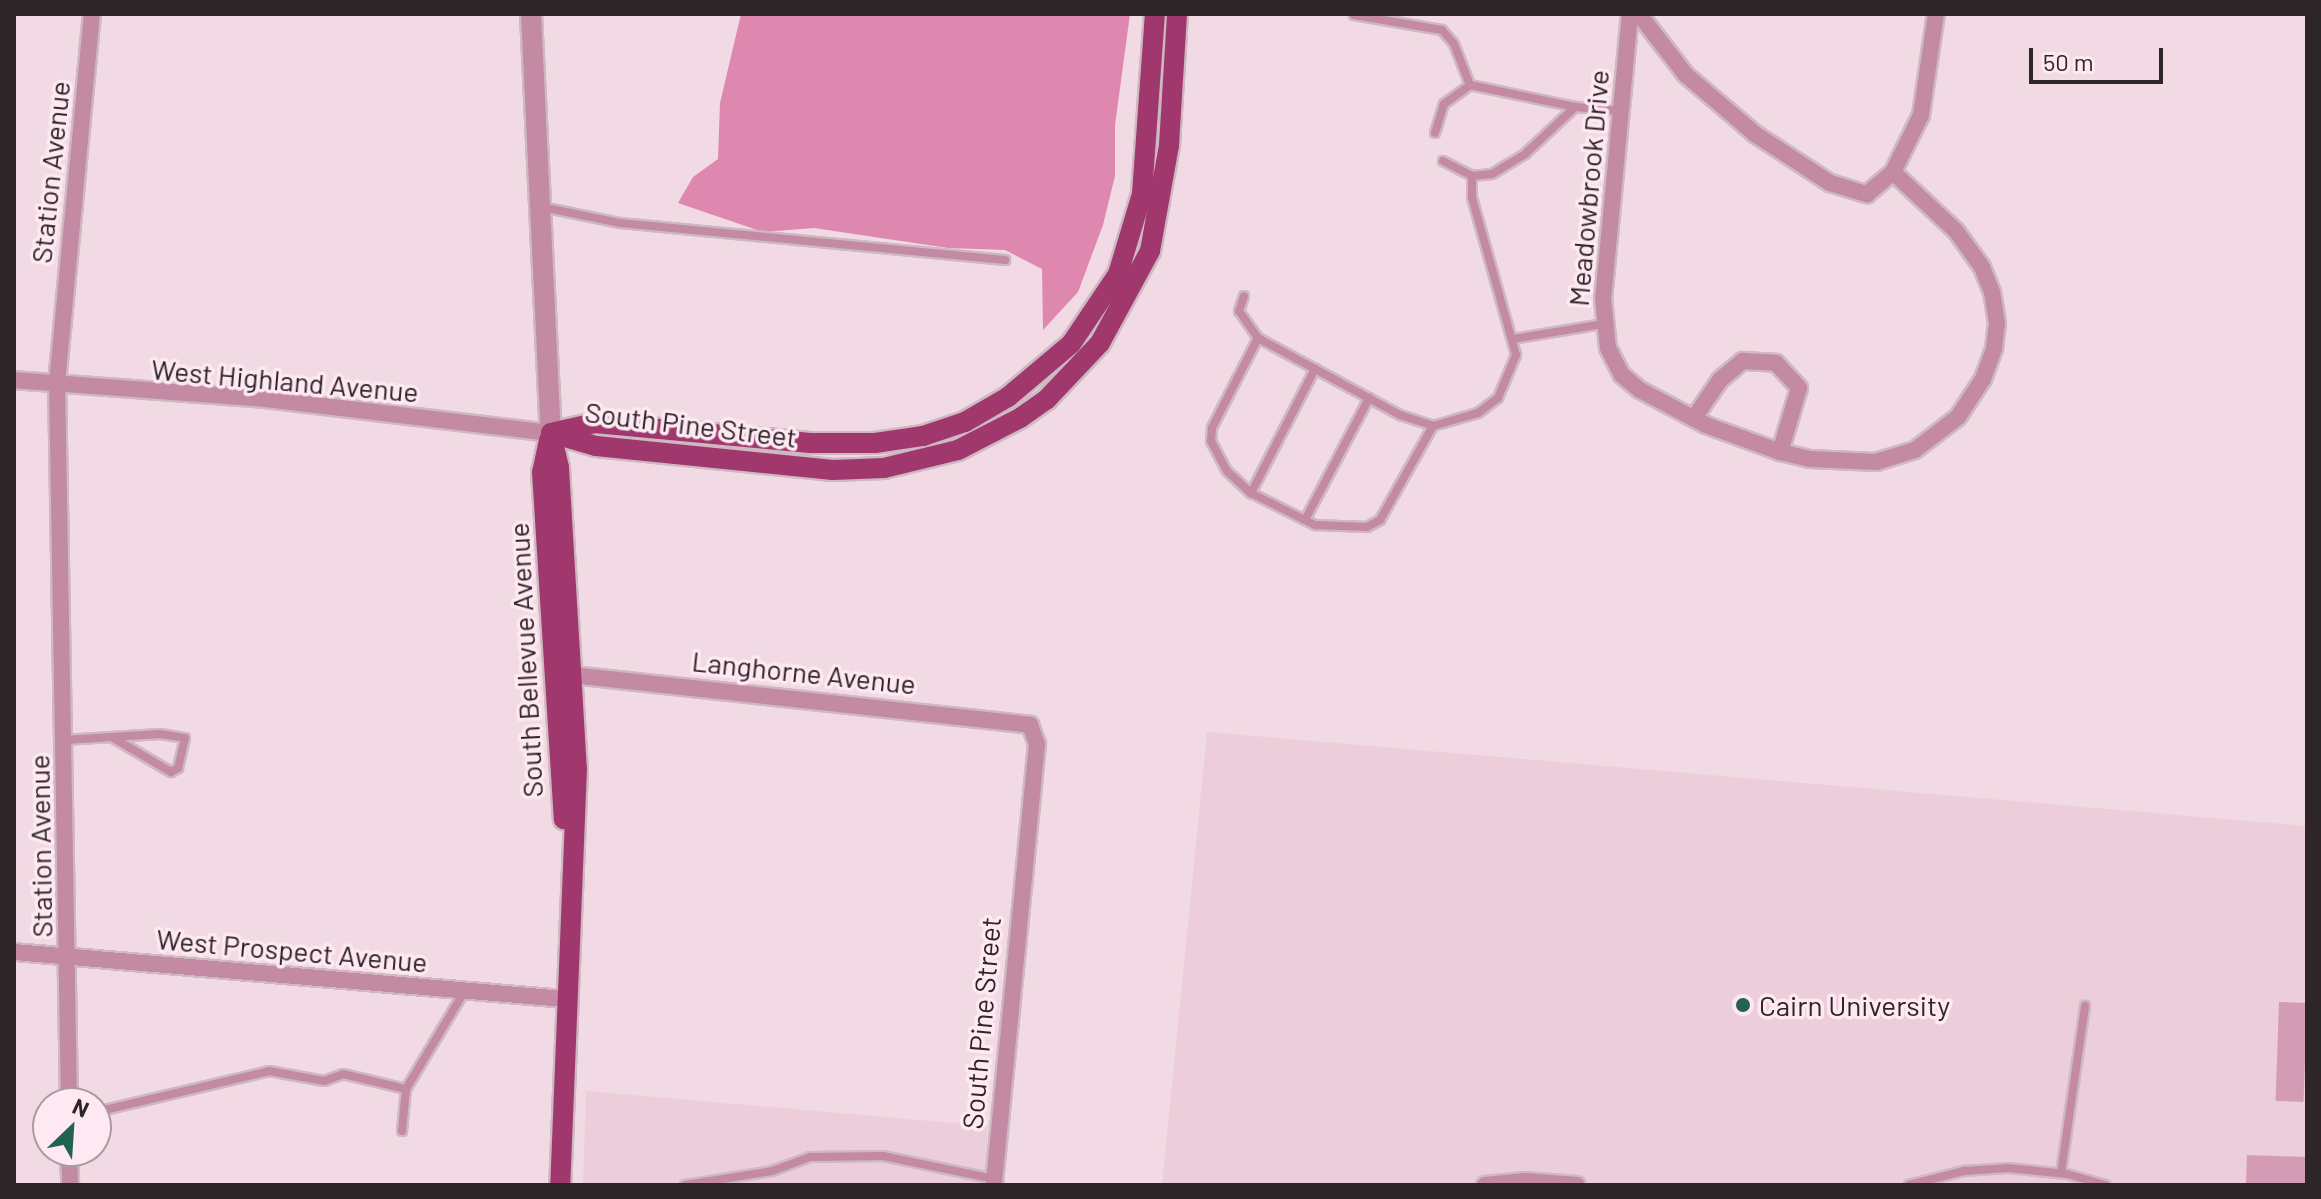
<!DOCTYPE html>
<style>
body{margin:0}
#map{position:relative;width:2321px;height:1199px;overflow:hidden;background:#f1dae3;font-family:Barlow,sans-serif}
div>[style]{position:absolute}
.built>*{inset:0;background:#eccdda}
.green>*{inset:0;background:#d49cb4;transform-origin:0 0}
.forest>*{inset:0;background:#de88af}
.roads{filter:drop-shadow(2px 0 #ceb9c2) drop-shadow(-2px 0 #ceb9c2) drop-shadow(0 2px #ceb9c2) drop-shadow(0 -2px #ceb9c2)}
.service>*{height:8px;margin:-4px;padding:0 4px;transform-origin:4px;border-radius:4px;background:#c489a3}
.minor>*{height:16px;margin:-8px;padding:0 8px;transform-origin:8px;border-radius:8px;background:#c489a3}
.tertiary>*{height:20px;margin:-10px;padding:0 10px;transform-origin:10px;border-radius:10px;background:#c489a3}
.primary>*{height:20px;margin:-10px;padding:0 10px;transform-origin:10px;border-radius:10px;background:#a0386e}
.dots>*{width:22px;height:22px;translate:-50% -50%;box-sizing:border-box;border:4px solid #fee8f1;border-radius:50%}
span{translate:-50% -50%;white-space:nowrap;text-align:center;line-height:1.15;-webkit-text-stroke:7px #fee8f1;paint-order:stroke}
.street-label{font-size:28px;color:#2e2529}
.poi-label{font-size:28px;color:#2e2529}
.left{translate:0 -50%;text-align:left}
.frame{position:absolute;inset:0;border:16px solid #2e2529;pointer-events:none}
.north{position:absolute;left:32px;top:1087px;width:80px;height:80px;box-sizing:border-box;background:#fee8f1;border:2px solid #ab9aa1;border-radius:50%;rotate:25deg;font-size:22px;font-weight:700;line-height:32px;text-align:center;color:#2e2529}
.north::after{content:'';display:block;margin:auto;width:28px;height:36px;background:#226251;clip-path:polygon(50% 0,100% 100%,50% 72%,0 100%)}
.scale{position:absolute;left:2029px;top:48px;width:134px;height:36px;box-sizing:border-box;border:4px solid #2e2529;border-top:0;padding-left:10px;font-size:24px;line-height:28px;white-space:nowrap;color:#2e2529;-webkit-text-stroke:6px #fee8f1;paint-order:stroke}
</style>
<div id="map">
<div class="built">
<div style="clip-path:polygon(1207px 732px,2307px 826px,2307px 1185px,1162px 1185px)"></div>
<div style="clip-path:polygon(586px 1091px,988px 1126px,985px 1185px,583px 1185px)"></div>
</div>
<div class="green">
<div style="left:2279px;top:1002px;width:28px;height:99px;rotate:2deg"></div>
<div style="left:2247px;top:1155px;width:60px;height:30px;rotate:2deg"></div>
</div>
<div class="forest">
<div style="clip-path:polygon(741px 14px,1130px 14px,1115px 125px,1115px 176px,1103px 225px,1078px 292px,1043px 330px,1042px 269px,1005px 250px,948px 248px,814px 228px,763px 232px,678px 203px,693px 177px,718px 159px,720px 103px)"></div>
</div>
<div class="roads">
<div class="service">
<div style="left:1354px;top:15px;width:89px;rotate:9.7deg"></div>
<div style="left:1442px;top:30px;width:18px;rotate:49deg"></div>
<div style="left:1454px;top:44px;width:44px;rotate:68.7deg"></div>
<div style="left:1435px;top:133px;width:30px;rotate:-73deg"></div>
<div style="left:1444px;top:104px;width:32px;rotate:-36deg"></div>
<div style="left:1470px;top:85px;width:107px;rotate:11.8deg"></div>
<div style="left:1443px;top:161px;width:33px;rotate:27deg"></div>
<div style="left:542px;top:207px;width:80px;rotate:11.6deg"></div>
<div style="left:620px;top:223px;width:387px;rotate:5.5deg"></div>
<div style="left:1244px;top:296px;width:16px;rotate:108deg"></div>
<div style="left:1239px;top:311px;width:33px;rotate:55deg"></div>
<div style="left:1258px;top:338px;width:162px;rotate:28.5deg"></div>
<div style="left:1400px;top:415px;width:35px;rotate:18deg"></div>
<div style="left:1433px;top:426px;width:47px;rotate:-16.1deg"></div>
<div style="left:1478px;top:413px;width:25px;rotate:-37deg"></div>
<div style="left:1498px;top:398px;width:47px;rotate:-67.3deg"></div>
<div style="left:1516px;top:355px;width:164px;rotate:-105.6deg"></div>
<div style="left:1472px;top:197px;width:21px;rotate:-90deg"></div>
<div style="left:1472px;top:176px;width:20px;rotate:-6deg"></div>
<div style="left:1492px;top:174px;width:39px;rotate:-31deg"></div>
<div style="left:1525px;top:154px;width:69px;rotate:-43.2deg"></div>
<div style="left:1575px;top:107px;width:45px;rotate:5.1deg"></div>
<div style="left:1258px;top:338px;width:101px;rotate:117.1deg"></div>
<div style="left:1212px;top:428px;width:13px;rotate:94deg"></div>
<div style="left:1211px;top:441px;width:34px;rotate:62deg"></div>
<div style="left:1227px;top:471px;width:33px;rotate:43deg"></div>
<div style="left:1251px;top:493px;width:72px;rotate:26.6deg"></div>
<div style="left:1315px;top:525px;width:52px;rotate:2.2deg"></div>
<div style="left:1367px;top:527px;width:15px;rotate:-28deg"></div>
<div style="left:1380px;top:520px;width:108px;rotate:-60.6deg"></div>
<div style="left:1513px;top:339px;width:91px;rotate:-9.5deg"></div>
<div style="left:1251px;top:493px;width:140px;rotate:-62.7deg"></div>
<div style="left:1305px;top:520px;width:138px;rotate:-62.3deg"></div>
<div style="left:64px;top:740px;width:96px;rotate:-3.6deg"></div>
<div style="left:160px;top:734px;width:25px;rotate:9deg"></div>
<div style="left:185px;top:738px;width:31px;rotate:103deg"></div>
<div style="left:178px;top:768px;width:8px;rotate:150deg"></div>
<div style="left:171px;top:772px;width:65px;rotate:-149.5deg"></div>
<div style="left:96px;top:1112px;width:178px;rotate:-13.3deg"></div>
<div style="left:269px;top:1071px;width:56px;rotate:10.3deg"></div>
<div style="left:324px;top:1081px;width:20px;rotate:-20deg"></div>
<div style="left:343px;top:1074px;width:65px;rotate:13.4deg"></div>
<div style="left:406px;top:1089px;width:113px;rotate:-59.1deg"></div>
<div style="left:402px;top:1131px;width:42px;rotate:-84.6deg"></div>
<div style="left:2061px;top:1173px;width:169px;rotate:-81.8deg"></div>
<div style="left:685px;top:1185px;width:88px;rotate:-9.1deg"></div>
<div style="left:772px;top:1171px;width:40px;rotate:-20.2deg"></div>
<div style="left:810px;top:1157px;width:73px;rotate:-0.8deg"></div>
<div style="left:883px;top:1156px;width:113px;rotate:11.7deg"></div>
<div style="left:1909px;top:1185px;width:57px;rotate:-14.3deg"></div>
<div style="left:1964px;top:1171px;width:44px;rotate:-3.9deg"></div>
<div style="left:2008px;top:1168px;width:59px;rotate:5.8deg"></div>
<div style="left:2067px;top:1174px;width:40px;rotate:16deg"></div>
</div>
<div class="minor">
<div style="left:1630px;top:14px;width:285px;rotate:95.4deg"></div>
<div style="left:1603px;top:298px;width:50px;rotate:84.3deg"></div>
<div style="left:1608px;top:348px;width:30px;rotate:63deg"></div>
<div style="left:1622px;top:375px;width:23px;rotate:40deg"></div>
<div style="left:1640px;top:390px;width:75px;rotate:27.9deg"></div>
<div style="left:1706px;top:425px;width:79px;rotate:20deg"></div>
<div style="left:1639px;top:14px;width:77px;rotate:52.4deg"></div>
<div style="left:1686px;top:75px;width:91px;rotate:40.5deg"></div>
<div style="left:1755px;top:134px;width:90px;rotate:33.2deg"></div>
<div style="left:1830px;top:183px;width:39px;rotate:17deg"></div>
<div style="left:1867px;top:194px;width:34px;rotate:-40deg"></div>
<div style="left:1893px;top:172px;width:64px;rotate:-63.8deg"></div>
<div style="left:1921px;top:115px;width:102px;rotate:-81.6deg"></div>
<div style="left:14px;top:380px;width:252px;rotate:4.3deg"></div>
<div style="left:265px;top:399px;width:288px;rotate:6.8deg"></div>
<div style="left:1694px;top:418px;width:46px;rotate:-55.6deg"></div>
<div style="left:1720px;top:380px;width:30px;rotate:-40deg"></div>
<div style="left:1743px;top:361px;width:33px;rotate:3deg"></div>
<div style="left:1776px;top:363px;width:34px;rotate:47deg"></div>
<div style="left:1799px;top:388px;width:67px;rotate:106.5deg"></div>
<div style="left:1780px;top:452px;width:31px;rotate:13deg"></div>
<div style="left:1810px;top:459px;width:66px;rotate:2.6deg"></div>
<div style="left:1876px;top:462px;width:41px;rotate:-17.1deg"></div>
<div style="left:1915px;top:450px;width:54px;rotate:-37.5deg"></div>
<div style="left:1958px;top:417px;width:45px;rotate:-56.7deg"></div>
<div style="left:1983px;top:379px;width:33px;rotate:-70deg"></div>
<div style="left:1994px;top:348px;width:25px;rotate:-83deg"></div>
<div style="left:1997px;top:323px;width:31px;rotate:-99deg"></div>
<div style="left:1992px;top:292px;width:27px;rotate:-112deg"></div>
<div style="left:1982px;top:267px;width:44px;rotate:-125.8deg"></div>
<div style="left:1956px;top:231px;width:86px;rotate:-136.9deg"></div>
<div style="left:572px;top:675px;width:461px;rotate:6.2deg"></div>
<div style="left:1030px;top:725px;width:20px;rotate:70deg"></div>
<div style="left:1037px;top:744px;width:443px;rotate:95.6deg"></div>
<div style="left:14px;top:952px;width:553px;rotate:4.88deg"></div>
<div style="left:69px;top:1103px;width:720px;rotate:-90.95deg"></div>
<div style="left:57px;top:383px;width:371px;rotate:-84.6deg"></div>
<div style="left:69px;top:1151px;width:34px;rotate:88deg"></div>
<div style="left:1485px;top:1185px;width:40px;rotate:-5.7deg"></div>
<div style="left:1525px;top:1181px;width:52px;rotate:4.4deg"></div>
</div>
<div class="tertiary">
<div style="left:531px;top:14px;width:419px;rotate:87.3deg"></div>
</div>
<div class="primary">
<div style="left:555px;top:432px;width:41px;rotate:-12.7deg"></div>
<div style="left:595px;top:423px;width:216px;rotate:5.3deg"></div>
<div style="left:810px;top:443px;width:65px"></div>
<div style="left:875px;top:443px;width:49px;rotate:-8.3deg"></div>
<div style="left:923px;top:436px;width:44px;rotate:-18.4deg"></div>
<div style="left:965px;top:422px;width:50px;rotate:-30.2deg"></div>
<div style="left:1008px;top:397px;width:82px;rotate:-40.1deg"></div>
<div style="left:1071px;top:344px;width:84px;rotate:-56.1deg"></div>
<div style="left:1118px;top:274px;width:84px;rotate:-73.3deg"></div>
<div style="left:1142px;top:194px;width:180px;rotate:-85.9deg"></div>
<div style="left:551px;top:433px;width:47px;rotate:16.1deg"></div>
<div style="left:596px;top:446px;width:238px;rotate:5.8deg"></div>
<div style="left:833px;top:470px;width:51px;rotate:-2.2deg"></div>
<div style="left:884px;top:468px;width:76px;rotate:-13.7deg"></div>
<div style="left:958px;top:450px;width:70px;rotate:-27.3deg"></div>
<div style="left:1020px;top:418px;width:32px;rotate:-35deg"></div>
<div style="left:1046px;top:400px;width:79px;rotate:-46.5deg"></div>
<div style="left:1100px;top:343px;width:105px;rotate:-61.5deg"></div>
<div style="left:1150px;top:251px;width:108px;rotate:-79.8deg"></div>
<div style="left:1169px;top:145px;width:131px;rotate:-86.5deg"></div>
<div style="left:551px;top:433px;width:36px;rotate:77deg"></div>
<div style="left:559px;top:468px;width:301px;rotate:86.6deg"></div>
<div style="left:577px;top:768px;width:417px;rotate:92.3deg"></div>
<div style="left:549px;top:440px;width:33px;rotate:102deg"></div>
<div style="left:542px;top:472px;width:348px;rotate:86.4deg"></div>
</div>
</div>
<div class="dots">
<div style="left:1743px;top:1005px;background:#226251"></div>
</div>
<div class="street-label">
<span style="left:50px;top:172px;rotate:-84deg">Station Avenue</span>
<span style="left:1588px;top:188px;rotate:-85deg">Meadowbrook Drive</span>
<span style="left:285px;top:380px;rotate:5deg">West Highland Avenue</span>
<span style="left:691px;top:424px;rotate:7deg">South Pine Street</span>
<span style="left:525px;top:660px;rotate:-93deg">South Bellevue Avenue</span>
<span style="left:804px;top:672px;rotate:6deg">Langhorne Avenue</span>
<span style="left:40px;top:846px;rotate:-91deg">Station Avenue</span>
<span style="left:292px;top:950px;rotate:5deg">West Prospect Avenue</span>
<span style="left:981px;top:1023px;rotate:-85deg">South Pine Street</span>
</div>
<div class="poi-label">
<span class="left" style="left:1759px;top:1005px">Cairn University</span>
</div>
<div class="frame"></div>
<div class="north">N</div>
<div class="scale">50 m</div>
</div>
